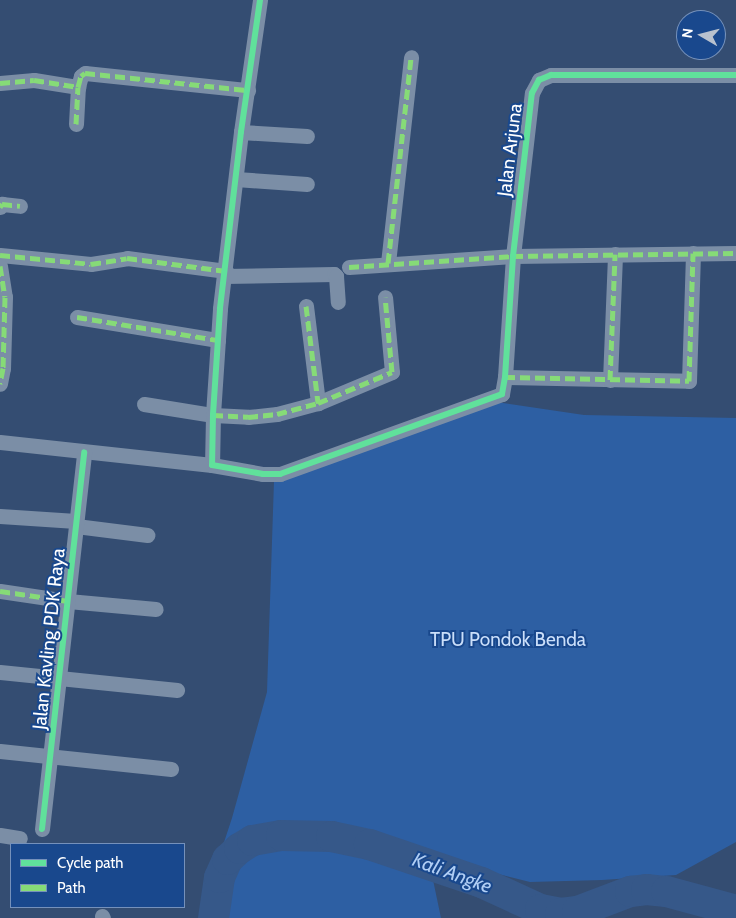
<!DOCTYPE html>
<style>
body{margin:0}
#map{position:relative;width:736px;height:918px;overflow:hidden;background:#344d72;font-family:Cabin,sans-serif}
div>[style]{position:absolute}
.green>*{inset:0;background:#2d5fa3}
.river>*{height:31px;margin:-15.5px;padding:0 15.5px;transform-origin:15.5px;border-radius:15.5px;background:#365889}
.minor>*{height:15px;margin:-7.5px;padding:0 7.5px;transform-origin:7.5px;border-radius:7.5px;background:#7b8ea6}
.quiet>*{height:5px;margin-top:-2.5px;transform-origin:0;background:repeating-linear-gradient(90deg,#86db77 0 10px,transparent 0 15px)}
.cycleway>*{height:6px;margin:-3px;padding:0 3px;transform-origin:3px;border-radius:3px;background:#60e19b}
span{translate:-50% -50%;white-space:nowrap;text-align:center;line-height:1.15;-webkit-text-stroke:4px #19488d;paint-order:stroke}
.street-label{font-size:19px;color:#fff}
.park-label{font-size:19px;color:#cbdffa}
.water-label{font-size:20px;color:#b0cef5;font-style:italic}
.legend{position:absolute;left:10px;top:843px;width:175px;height:65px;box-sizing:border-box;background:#19488d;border:1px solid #7591bb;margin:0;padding:6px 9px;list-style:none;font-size:15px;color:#fff}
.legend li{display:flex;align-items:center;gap:10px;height:25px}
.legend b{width:25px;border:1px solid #7591bb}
.north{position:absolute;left:676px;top:10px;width:50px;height:50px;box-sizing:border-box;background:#19488d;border:1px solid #7591bb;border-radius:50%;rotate:278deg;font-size:14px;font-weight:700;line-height:20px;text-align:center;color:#fff}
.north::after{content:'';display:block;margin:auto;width:18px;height:22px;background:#b8c1ce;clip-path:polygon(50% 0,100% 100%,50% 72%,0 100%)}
</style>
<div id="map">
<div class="green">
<div style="clip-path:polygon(496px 402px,584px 415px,736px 418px,736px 842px,676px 875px,602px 880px,530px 882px,428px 856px,441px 918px,199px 918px,232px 818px,267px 692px,274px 481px)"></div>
</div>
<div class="river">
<div style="left:213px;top:918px;width:41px;rotate:-81.7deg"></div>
<div style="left:219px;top:877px;width:20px;rotate:-66deg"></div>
<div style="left:227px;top:859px;width:16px;rotate:-43deg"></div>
<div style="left:239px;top:848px;width:15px;rotate:-32deg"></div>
<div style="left:252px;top:840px;width:29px;rotate:-10deg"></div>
<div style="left:281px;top:835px;width:50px;rotate:1.1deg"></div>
<div style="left:331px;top:836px;width:39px;rotate:12deg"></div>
<div style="left:369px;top:844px;width:118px;rotate:18.7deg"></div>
<div style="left:481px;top:882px;width:65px;rotate:24.6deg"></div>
<div style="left:540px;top:909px;width:20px;rotate:11deg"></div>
<div style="left:560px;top:913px;width:17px;rotate:-7deg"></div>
<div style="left:577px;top:911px;width:57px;rotate:-20.7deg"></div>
<div style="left:630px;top:891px;width:16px;rotate:-7deg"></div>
<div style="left:646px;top:889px;width:20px;rotate:6deg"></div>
<div style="left:666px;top:891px;width:73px;rotate:15.2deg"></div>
</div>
<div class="minor">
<div style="left:260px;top:0;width:133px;rotate:98.2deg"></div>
<div style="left:241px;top:132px;width:178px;rotate:96.8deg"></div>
<div style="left:220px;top:309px;width:106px;rotate:93.8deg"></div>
<div style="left:213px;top:415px;width:50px;rotate:91.1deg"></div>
<div style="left:212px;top:465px;width:52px;rotate:10deg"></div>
<div style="left:263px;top:474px;width:17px"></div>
<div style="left:280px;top:474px;width:236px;rotate:-19.8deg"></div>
<div style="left:502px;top:394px;width:17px;rotate:-80deg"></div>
<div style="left:505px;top:377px;width:121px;rotate:-86.2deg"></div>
<div style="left:513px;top:256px;width:164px;rotate:-83.4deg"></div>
<div style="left:532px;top:93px;width:15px;rotate:-62deg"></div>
<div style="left:539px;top:80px;width:13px;rotate:-23deg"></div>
<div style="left:551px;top:75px;width:185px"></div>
<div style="left:0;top:83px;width:34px;rotate:-5deg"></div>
<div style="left:34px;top:80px;width:45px;rotate:9deg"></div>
<div style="left:76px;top:124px;width:37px;rotate:-87deg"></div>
<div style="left:78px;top:87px;width:11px;rotate:-75deg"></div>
<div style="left:81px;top:76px;width:5px;rotate:-37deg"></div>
<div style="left:85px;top:73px;width:164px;rotate:6deg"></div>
<div style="left:241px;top:132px;width:66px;rotate:3.5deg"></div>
<div style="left:236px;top:179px;width:71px;rotate:4deg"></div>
<div style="left:0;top:207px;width:4px;rotate:-56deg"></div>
<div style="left:2px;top:204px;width:18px;rotate:6deg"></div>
<div style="left:0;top:255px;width:91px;rotate:5.6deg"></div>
<div style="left:91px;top:264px;width:36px;rotate:-9deg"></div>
<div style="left:127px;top:258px;width:100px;rotate:7.5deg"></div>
<div style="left:388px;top:263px;width:207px;rotate:-83.6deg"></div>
<div style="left:0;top:266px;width:31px;rotate:81deg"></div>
<div style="left:5px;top:297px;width:71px;rotate:91.6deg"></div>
<div style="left:3px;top:368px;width:16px;rotate:101deg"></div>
<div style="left:349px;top:267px;width:164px;rotate:-3.8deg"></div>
<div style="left:513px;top:256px;width:223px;rotate:-0.8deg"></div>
<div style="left:224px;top:276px;width:110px;rotate:-1deg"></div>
<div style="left:334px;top:274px;width:3px;rotate:45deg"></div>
<div style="left:336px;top:276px;width:26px;rotate:86deg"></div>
<div style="left:306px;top:306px;width:98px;rotate:82.9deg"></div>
<div style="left:77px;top:317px;width:143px;rotate:9.3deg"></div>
<div style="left:505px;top:377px;width:184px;rotate:1.2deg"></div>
<div style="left:689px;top:381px;width:128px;rotate:-88.2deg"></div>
<div style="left:610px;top:380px;width:126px;rotate:-87.7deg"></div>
<div style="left:144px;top:404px;width:70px;rotate:9.1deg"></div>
<div style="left:213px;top:415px;width:35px;rotate:3deg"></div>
<div style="left:248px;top:417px;width:29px;rotate:-6deg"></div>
<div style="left:277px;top:414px;width:42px;rotate:-15deg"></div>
<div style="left:318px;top:403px;width:80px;rotate:-22.7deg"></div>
<div style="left:392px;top:372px;width:75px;rotate:-95.3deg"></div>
<div style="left:0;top:442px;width:213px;rotate:6.2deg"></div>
<div style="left:0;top:516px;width:76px;rotate:3.8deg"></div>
<div style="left:76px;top:526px;width:72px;rotate:7.2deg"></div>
<div style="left:0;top:591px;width:69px;rotate:8.4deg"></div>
<div style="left:68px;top:601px;width:88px;rotate:5.2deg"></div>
<div style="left:0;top:672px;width:178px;rotate:5.8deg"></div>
<div style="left:0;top:751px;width:172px;rotate:6deg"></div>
<div style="left:42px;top:829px;width:379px;rotate:-83.6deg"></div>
<div style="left:0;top:835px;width:20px;rotate:9deg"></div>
<div style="left:102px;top:916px;width:2px;rotate:63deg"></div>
</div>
<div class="quiet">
<div style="left:0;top:83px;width:34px;rotate:-5deg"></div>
<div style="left:34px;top:80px;width:45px;rotate:9deg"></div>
<div style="left:76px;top:124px;width:37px;rotate:-87deg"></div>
<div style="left:78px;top:87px;width:11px;rotate:-75deg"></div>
<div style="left:81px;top:76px;width:5px;rotate:-37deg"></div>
<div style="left:85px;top:73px;width:164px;rotate:6deg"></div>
<div style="left:0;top:207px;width:4px;rotate:-56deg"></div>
<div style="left:2px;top:204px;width:18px;rotate:6deg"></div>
<div style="left:0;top:255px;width:91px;rotate:5.6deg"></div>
<div style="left:91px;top:264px;width:36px;rotate:-9deg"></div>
<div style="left:127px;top:258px;width:100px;rotate:7.5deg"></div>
<div style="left:388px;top:263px;width:207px;rotate:-83.6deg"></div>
<div style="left:0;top:266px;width:31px;rotate:81deg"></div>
<div style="left:5px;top:297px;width:71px;rotate:91.6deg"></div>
<div style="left:3px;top:368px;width:16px;rotate:101deg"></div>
<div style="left:349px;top:267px;width:164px;rotate:-3.8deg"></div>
<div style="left:513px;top:256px;width:223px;rotate:-0.8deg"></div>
<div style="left:306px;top:306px;width:98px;rotate:82.9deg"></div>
<div style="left:77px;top:317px;width:143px;rotate:9.3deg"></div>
<div style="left:505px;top:377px;width:184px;rotate:1.2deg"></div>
<div style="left:689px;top:381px;width:128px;rotate:-88.2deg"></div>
<div style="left:610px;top:380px;width:126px;rotate:-87.7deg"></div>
<div style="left:213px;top:415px;width:35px;rotate:3deg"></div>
<div style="left:248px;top:417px;width:29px;rotate:-6deg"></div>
<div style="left:277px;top:414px;width:42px;rotate:-15deg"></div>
<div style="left:318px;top:403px;width:80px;rotate:-22.7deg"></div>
<div style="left:392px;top:372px;width:75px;rotate:-95.3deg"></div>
<div style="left:0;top:591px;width:69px;rotate:8.4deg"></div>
</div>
<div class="cycleway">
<div style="left:260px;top:0;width:133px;rotate:98.2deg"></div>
<div style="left:241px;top:132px;width:178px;rotate:96.8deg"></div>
<div style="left:220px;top:309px;width:106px;rotate:93.8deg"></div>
<div style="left:213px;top:415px;width:50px;rotate:91.1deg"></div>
<div style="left:212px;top:465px;width:52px;rotate:10deg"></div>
<div style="left:263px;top:474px;width:17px"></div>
<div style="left:280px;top:474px;width:236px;rotate:-19.8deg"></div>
<div style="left:502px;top:394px;width:17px;rotate:-80deg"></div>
<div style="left:505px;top:377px;width:121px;rotate:-86.2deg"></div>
<div style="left:513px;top:256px;width:164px;rotate:-83.4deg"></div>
<div style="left:532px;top:93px;width:15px;rotate:-62deg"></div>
<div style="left:539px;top:80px;width:13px;rotate:-23deg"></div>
<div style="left:551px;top:75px;width:185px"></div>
<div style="left:42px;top:829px;width:379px;rotate:-83.6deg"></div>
</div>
<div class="street-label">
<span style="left:510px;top:150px;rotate:-83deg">Jalan Arjuna</span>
<span style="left:49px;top:639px;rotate:-84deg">Jalan Kavling PDK Raya</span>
</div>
<div class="park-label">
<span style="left:508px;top:640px">TPU Pondok Benda</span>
</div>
<div class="water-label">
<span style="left:452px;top:873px;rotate:20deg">Kali Angke</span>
</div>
<ul class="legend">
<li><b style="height:6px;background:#60e19b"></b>Cycle path</li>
<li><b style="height:6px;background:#86db77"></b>Path</li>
</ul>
<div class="north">N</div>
</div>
